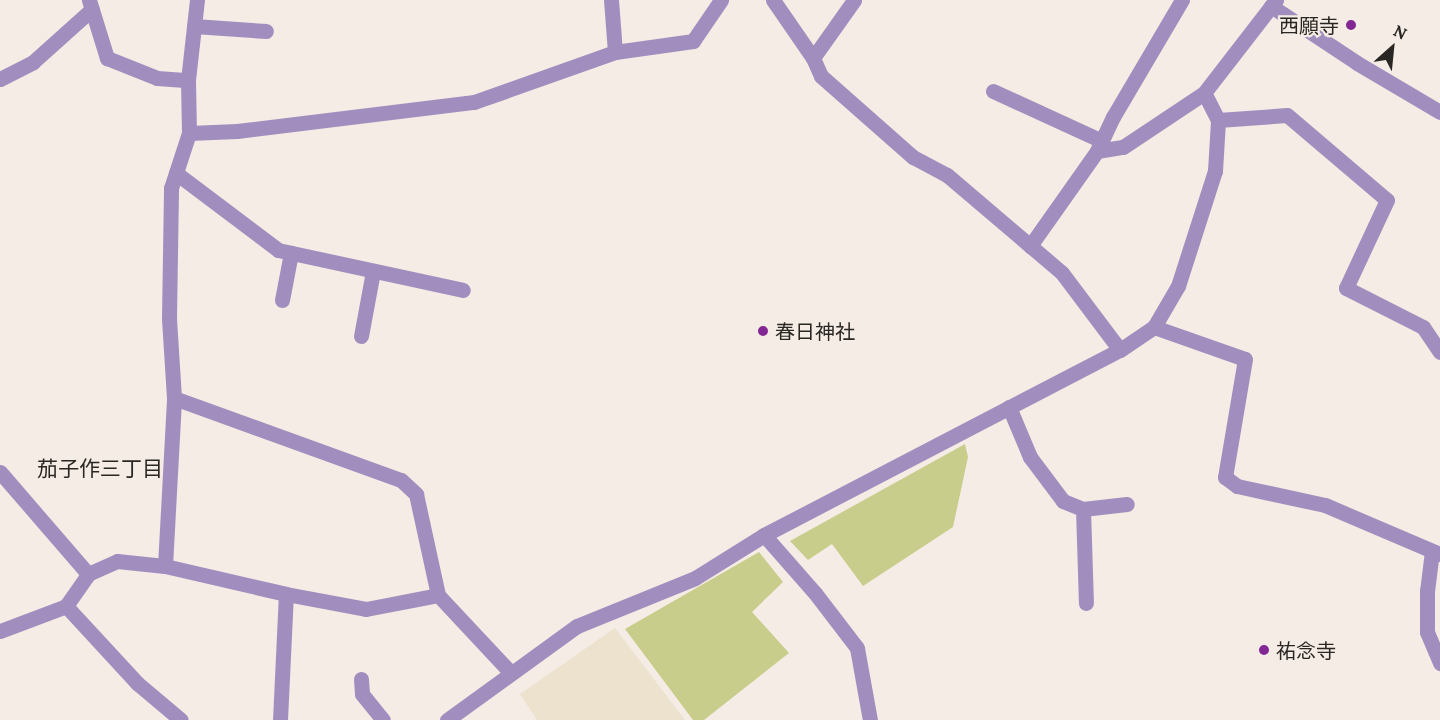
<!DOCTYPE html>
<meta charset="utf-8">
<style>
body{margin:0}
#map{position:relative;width:1440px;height:720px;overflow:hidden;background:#f4ece5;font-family:Lora,"Noto Sans JP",serif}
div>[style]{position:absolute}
.education>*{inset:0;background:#ede2ce}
.green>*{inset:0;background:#c9cd8b}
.minor>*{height:15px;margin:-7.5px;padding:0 7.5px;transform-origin:7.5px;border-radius:7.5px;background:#a28ebe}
.dots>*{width:16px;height:16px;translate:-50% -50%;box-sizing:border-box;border:3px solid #f4ece5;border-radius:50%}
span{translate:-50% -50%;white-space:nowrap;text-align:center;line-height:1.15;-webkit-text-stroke:4.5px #f4ece5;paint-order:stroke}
.poi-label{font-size:20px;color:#292623}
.right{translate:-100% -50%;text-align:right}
.left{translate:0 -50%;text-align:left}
.neighbourhood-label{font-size:21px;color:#292623}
.north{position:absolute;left:1362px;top:18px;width:60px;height:60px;-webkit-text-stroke:4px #f4ece5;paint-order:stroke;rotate:27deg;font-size:16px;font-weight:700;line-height:24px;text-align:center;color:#292623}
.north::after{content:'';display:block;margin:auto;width:21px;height:27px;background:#292623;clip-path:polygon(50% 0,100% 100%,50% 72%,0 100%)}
</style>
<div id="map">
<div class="education">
<i style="clip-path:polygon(615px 628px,685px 720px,537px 720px,520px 694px)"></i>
</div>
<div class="green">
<i style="clip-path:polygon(965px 444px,968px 457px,953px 527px,863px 586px,832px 544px,808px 560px,790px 541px)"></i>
<i style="clip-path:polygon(759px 552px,783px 582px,752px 612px,789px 653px,704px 720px,693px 720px,625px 629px)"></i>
</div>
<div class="minor">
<i style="left:89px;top:0;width:61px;rotate:72.8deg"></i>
<i style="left:107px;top:58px;width:54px;rotate:21.8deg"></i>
<i style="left:157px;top:78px;width:31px;rotate:4deg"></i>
<i style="left:611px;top:0;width:52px;rotate:85.6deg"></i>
<i style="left:773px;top:0;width:70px;rotate:55.4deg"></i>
<i style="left:813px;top:58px;width:20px;rotate:66deg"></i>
<i style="left:821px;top:76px;width:123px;rotate:41.4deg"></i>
<i style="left:913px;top:157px;width:38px;rotate:28deg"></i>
<i style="left:947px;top:175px;width:151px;rotate:40.4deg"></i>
<i style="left:1062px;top:273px;width:96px;rotate:53deg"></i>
<i style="left:1271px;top:6px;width:103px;rotate:33.5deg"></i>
<i style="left:1357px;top:63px;width:96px;rotate:30.6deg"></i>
<i style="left:194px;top:26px;width:72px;rotate:4deg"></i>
<i style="left:813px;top:58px;width:71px;rotate:-54.7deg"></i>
<i style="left:0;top:79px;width:37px;rotate:-27deg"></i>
<i style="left:33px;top:62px;width:79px;rotate:-41.9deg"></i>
<i style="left:993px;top:91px;width:120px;rotate:24.6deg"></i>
<i style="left:1218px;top:120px;width:69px;rotate:-4.1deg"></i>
<i style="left:1287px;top:115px;width:131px;rotate:40.4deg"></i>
<i style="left:1387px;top:200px;width:97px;rotate:115deg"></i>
<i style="left:1346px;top:288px;width:86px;rotate:26.9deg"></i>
<i style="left:1423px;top:327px;width:30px;rotate:56deg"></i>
<i style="left:189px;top:133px;width:48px;rotate:-2.4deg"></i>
<i style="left:237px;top:131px;width:239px;rotate:-7deg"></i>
<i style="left:474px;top:102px;width:150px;rotate:-19.5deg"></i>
<i style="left:615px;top:52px;width:79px;rotate:-8deg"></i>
<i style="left:693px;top:41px;width:50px;rotate:-55.7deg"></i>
<i style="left:1097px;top:151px;width:38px;rotate:-65deg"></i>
<i style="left:1113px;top:117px;width:136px;rotate:-59.5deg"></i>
<i style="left:176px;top:173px;width:128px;rotate:37deg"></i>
<i style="left:278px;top:250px;width:189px;rotate:12.2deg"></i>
<i style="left:1030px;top:246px;width:116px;rotate:-54.8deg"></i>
<i style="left:1097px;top:151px;width:26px;rotate:-9deg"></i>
<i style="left:1123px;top:147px;width:97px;rotate:-33.7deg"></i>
<i style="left:282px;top:300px;width:48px;rotate:-79.2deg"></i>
<i style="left:1154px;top:327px;width:96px;rotate:19.4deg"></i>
<i style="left:1245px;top:359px;width:120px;rotate:99.6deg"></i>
<i style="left:1225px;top:477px;width:15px;rotate:37deg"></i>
<i style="left:1237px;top:486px;width:90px;rotate:12.2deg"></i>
<i style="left:1325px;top:505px;width:125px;rotate:23.1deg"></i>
<i style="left:361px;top:336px;width:66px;rotate:-79.5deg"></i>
<i style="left:174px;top:398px;width:241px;rotate:19.9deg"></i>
<i style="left:401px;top:480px;width:21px;rotate:43deg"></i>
<i style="left:416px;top:494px;width:103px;rotate:77.7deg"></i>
<i style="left:438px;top:595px;width:107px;rotate:46.9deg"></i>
<i style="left:1009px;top:407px;width:54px;rotate:67.2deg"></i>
<i style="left:1030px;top:457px;width:55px;rotate:53.1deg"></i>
<i style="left:1063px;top:501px;width:22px;rotate:22deg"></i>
<i style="left:1083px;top:509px;width:44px;rotate:-6.5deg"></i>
<i style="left:0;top:472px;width:135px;rotate:49.2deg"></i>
<i style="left:1083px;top:509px;width:94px;rotate:88.2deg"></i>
<i style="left:764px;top:535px;width:77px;rotate:48.7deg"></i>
<i style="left:815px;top:593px;width:69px;rotate:52.6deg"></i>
<i style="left:857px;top:648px;width:73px;rotate:79.8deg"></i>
<i style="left:1432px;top:551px;width:39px;rotate:97deg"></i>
<i style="left:1427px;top:590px;width:42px;rotate:90deg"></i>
<i style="left:1427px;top:632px;width:34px;rotate:67deg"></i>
<i style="left:165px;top:566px;width:168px;rotate:-86.9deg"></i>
<i style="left:174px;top:398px;width:80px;rotate:-93.6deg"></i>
<i style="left:169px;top:318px;width:130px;rotate:-89.1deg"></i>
<i style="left:171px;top:188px;width:58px;rotate:-71.9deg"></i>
<i style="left:189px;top:133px;width:53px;rotate:-91.1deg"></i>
<i style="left:188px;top:80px;width:81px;rotate:-83.6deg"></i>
<i style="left:66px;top:606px;width:105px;rotate:47.3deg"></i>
<i style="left:137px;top:683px;width:57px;rotate:40.1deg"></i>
<i style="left:0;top:631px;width:71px;rotate:-20.7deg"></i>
<i style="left:66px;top:606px;width:39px;rotate:-55deg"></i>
<i style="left:88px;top:574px;width:32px;rotate:-24deg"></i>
<i style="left:117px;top:561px;width:48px;rotate:5.9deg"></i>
<i style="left:165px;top:566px;width:124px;rotate:13deg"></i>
<i style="left:286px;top:594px;width:81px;rotate:10.6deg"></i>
<i style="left:366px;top:609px;width:73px;rotate:-11deg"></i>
<i style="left:361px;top:679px;width:15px;rotate:86deg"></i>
<i style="left:362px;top:694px;width:33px;rotate:51deg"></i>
<i style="left:280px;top:720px;width:126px;rotate:-87.3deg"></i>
<i style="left:447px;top:720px;width:160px;rotate:-35.9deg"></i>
<i style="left:577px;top:626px;width:127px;rotate:-22.1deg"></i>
<i style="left:695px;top:578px;width:81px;rotate:-31.9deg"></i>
<i style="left:764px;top:535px;width:401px;rotate:-27.5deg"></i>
<i style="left:1120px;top:350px;width:41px;rotate:-34.1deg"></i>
<i style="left:1154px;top:327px;width:48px;rotate:-59.7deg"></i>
<i style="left:1178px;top:286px;width:121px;rotate:-72.2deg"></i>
<i style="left:1215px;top:171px;width:51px;rotate:-86.6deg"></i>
<i style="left:1218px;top:120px;width:30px;rotate:-117deg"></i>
<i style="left:1204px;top:93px;width:118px;rotate:-52.3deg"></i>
</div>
<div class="dots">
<i style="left:1351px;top:25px;background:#822793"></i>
<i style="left:763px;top:331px;background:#822793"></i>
<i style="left:1264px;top:650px;background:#822793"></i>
</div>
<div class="poi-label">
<span class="right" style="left:1339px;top:25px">西願寺</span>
<span class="left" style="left:775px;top:331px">春日神社</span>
<span class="left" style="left:1276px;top:650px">祐念寺</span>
</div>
<div class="neighbourhood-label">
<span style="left:100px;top:469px">茄子作三丁目</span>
</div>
<div class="north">N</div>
</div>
